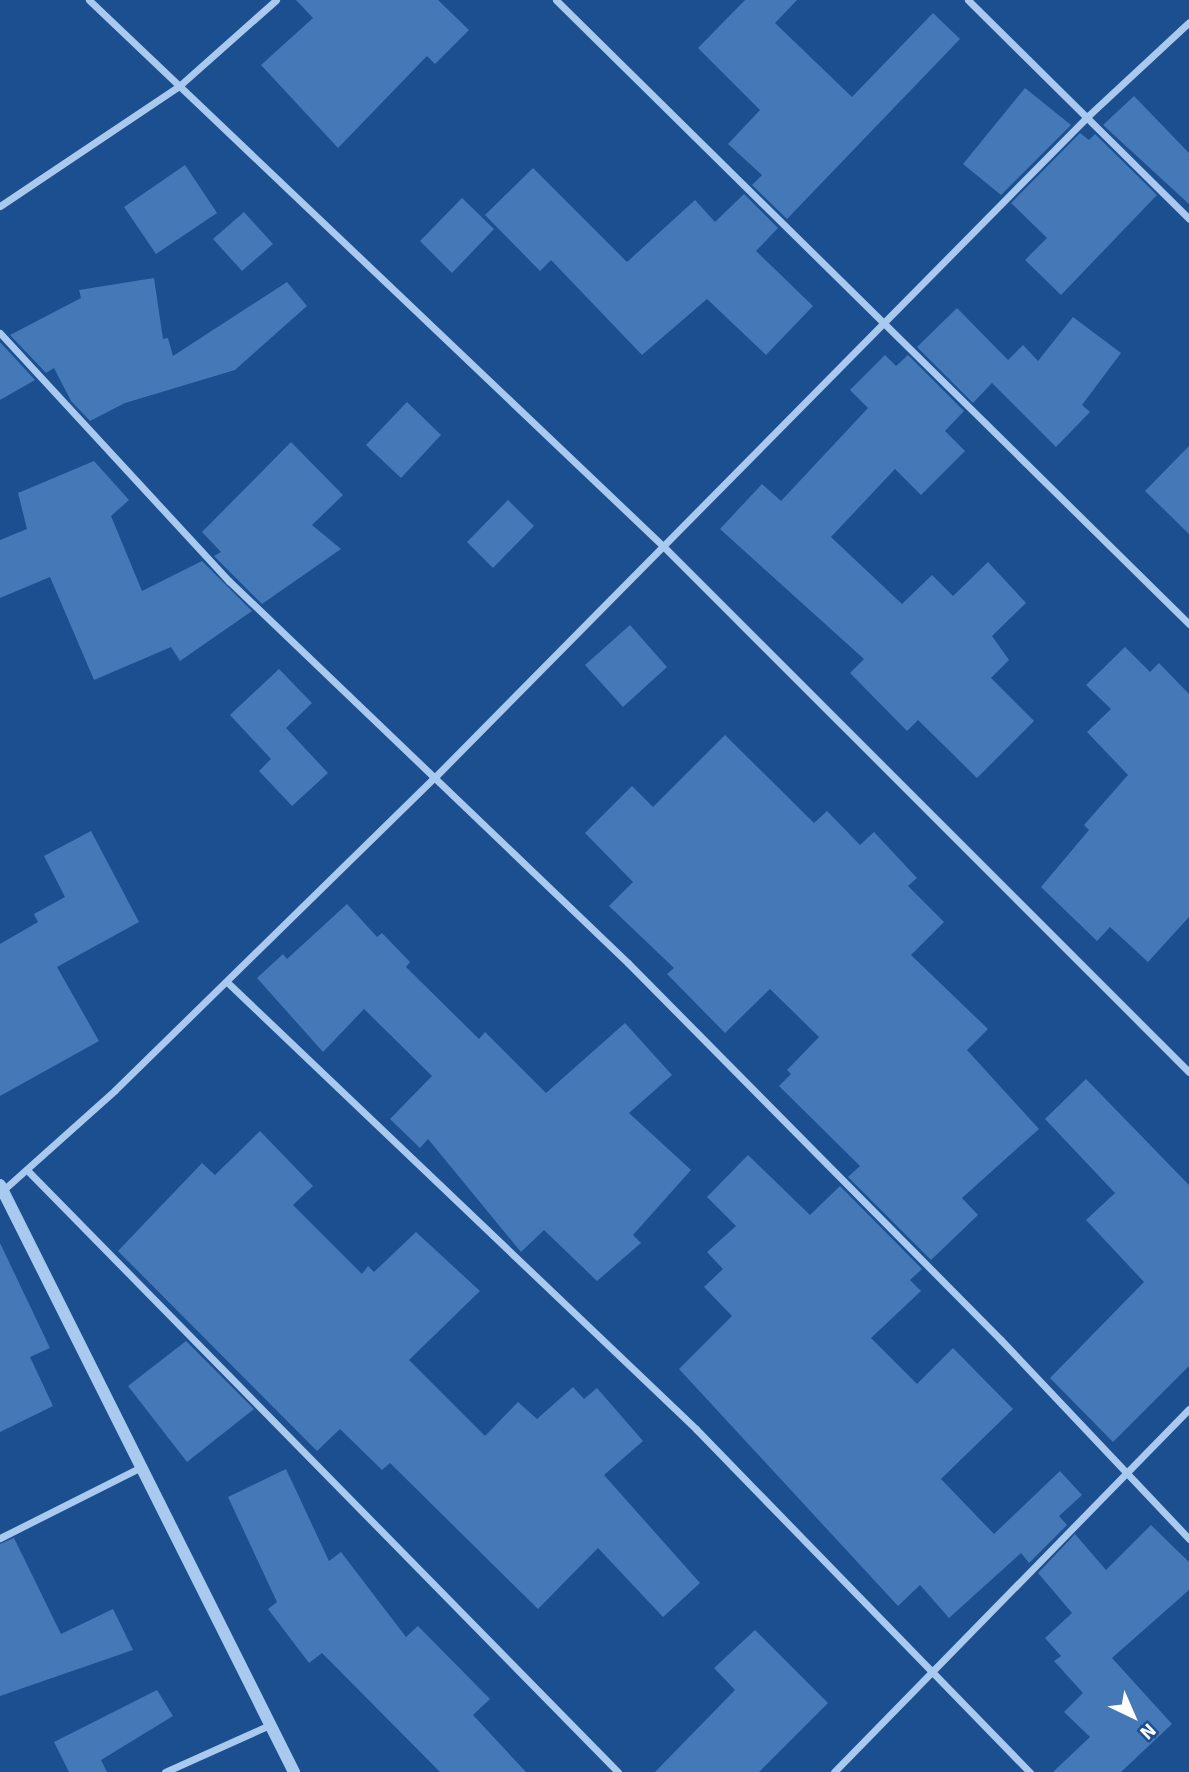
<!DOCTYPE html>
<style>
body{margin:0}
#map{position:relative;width:1189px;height:1772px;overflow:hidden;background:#1b4f8f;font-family:Signika,sans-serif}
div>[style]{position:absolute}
.building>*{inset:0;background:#4478b7}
.minor>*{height:7px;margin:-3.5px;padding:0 3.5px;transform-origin:3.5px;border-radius:3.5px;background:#a9c9ee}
.tertiary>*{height:12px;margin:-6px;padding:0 6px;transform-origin:6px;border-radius:6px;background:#a9c9ee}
span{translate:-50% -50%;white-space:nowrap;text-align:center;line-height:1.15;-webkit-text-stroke:7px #1b4f8f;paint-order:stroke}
.north{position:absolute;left:1098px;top:1681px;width:70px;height:70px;-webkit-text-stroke:5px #1b4f8f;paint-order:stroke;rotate:136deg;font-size:19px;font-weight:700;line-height:28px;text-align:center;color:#fff}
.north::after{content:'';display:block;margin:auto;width:24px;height:32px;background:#fff;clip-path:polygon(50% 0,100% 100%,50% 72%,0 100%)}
</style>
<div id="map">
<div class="building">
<i style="clip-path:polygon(296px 0,438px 0,469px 30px,435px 64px,427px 56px,338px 148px,261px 65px,313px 18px)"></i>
<i style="clip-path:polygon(745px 0,797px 0,775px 23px,852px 97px,933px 13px,960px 39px,787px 219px,752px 185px,762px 175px,728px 144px,760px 110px,698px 48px)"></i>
<i style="clip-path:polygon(1025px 88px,1071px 125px,1001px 195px,963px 164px)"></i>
<i style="clip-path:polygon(1134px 96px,1189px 153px,1189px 204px,1103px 125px)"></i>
<i style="clip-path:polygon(1080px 133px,1089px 140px,1095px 134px,1157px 195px,1061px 295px,1025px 260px,1047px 238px,1011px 203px)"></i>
<i style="clip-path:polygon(185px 165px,217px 213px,156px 254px,124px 207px)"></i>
<i style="clip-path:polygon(533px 168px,627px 262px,695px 200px,715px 222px,744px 194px,778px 228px,756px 251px,813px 306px,766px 355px,707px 299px,642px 355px,551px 260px,540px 271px,485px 215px)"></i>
<i style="clip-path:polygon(462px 198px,494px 229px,452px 273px,420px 241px)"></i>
<i style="clip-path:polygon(244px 212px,273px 244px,242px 271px,213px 239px)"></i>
<i style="clip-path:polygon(154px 278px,163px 339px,168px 338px,173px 356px,287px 282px,307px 306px,235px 370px,125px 403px,90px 421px,71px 401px,54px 368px,46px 373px,10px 335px,81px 298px,79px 290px)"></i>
<i style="clip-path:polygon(957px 308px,1008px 360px,1023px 345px,1038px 361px,1073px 317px,1121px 353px,1082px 405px,1090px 412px,1056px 447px,992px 383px,973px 403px,917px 347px)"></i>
<i style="clip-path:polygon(0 342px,35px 380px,0 400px)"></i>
<i style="clip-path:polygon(885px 355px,896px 366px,908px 355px,964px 411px,945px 431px,965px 451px,921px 495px,895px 469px,831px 537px,902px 604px,932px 575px,953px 596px,988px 562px,1026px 603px,992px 636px,1009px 660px,991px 678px,1034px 721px,977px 778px,918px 720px,907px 731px,850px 673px,864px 659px,720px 529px,762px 484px,781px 501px,868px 408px,850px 390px)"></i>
<i style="clip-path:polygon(407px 402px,441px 435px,401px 478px,366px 445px)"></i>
<i style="clip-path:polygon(291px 442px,343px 495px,312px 525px,341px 549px,262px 604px,214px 556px,221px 552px,202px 532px)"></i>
<i style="clip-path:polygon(1189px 446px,1189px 534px,1145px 491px)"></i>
<i style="clip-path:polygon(94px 461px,129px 500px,111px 516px,142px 591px,202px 561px,252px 611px,180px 661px,171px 647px,94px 680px,50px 577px,0 598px,0 540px,27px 529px,18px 493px)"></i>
<i style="clip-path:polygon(508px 500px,534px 526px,493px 568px,467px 542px)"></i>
<i style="clip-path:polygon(630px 625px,667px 667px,623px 707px,585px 665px)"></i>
<i style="clip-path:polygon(1125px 647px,1150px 672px,1159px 663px,1189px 694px,1189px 917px,1148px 962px,1110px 927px,1097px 941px,1041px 887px,1089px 830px,1084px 825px,1128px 775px,1087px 732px,1111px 709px,1086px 685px)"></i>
<i style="clip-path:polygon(279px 669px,312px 703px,286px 728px,328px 773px,292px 806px,259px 771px,271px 759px,230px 715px)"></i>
<i style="clip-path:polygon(725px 735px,814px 823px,827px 811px,860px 845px,874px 832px,917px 878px,908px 886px,944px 922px,911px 955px,988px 1029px,967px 1050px,1039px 1129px,962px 1198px,978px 1215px,931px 1260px,848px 1177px,860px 1166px,779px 1086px,791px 1074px,787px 1070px,819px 1037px,770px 989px,725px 1033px,667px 974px,674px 968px,609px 906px,633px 882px,585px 833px,632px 786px,653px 807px)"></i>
<i style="clip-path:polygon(91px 831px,139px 922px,57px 967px,99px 1041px,0 1096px,0 944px,38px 922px,34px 914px,65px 897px,44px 856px)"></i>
<i style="clip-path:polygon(347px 904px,377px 937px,382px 933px,410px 962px,406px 967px,479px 1039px,485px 1032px,546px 1093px,625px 1023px,672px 1075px,629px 1113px,691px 1170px,633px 1235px,641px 1243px,597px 1281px,544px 1230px,521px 1252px,428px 1139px,420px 1148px,390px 1119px,432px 1076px,364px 1009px,323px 1052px,257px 978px,283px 954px,287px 959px)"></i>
<i style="clip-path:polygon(1086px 1079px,1189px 1185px,1189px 1366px,1113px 1442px,1050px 1378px,1144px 1282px,1086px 1220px,1115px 1193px,1045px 1119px)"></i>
<i style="clip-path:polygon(260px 1131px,313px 1186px,293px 1205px,362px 1274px,368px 1266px,374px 1272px,416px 1232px,480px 1291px,409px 1360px,485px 1436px,518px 1402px,537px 1419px,573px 1387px,584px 1399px,597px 1388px,643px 1441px,604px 1475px,700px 1583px,663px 1617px,598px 1548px,538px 1609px,390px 1463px,382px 1470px,340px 1429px,317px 1451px,118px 1251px,202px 1163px,215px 1175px)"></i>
<i style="clip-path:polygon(748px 1155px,810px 1215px,840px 1186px,922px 1269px,910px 1280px,921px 1291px,871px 1338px,917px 1384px,953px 1348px,1013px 1409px,941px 1479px,994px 1534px,1060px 1471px,1082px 1495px,1059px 1516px,1067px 1525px,1029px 1563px,1021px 1553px,949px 1618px,920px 1585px,898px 1606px,679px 1369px,732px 1316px,704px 1287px,723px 1269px,707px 1252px,736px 1226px,707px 1197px)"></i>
<i style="clip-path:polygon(0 1243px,50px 1348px,30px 1357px,53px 1406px,0 1432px)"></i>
<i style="clip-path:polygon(186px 1341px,254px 1409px,187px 1462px,128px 1386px)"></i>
<i style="clip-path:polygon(286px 1469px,329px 1561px,341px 1552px,406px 1637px,418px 1626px,490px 1699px,473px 1715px,526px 1772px,440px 1772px,322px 1653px,309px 1663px,268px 1609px,277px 1602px,228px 1497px)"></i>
<i style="clip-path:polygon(1151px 1525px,1189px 1562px,1189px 1590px,1112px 1658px,1172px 1724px,1121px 1772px,1053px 1772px,1090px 1737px,1064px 1712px,1083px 1693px,1054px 1661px,1061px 1656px,1045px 1638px,1072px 1613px,1038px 1573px,1075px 1534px,1106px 1570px)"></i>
<i style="clip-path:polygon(14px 1538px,61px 1634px,113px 1609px,133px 1650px,0 1696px,0 1544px)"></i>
<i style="clip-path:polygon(755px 1630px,828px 1703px,759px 1772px,655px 1772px,735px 1690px,714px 1668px)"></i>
<i style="clip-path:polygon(157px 1690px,173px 1716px,101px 1760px,107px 1772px,69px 1772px,54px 1742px)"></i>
</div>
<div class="minor">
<i style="left:89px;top:0;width:794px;rotate:43.57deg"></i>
<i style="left:664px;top:547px;width:742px;rotate:45deg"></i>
<i style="left:556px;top:0;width:889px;rotate:44.59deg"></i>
<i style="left:968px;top:0;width:311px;rotate:44.7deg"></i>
<i style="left:0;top:206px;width:214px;rotate:-33.8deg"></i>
<i style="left:178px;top:87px;width:131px;rotate:-41.6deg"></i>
<i style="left:0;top:333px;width:338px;rotate:47.3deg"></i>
<i style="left:229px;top:581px;width:552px;rotate:43.75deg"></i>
<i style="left:628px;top:963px;width:530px;rotate:45.31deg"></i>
<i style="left:1001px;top:1340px;width:274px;rotate:46.6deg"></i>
<i style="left:227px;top:982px;width:648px;rotate:43.62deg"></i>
<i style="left:696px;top:1429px;width:479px;rotate:45.8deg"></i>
<i style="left:28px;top:1171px;width:842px;rotate:45.53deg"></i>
<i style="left:0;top:1193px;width:154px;rotate:-41.8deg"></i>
<i style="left:115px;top:1090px;width:446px;rotate:-44.4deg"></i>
<i style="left:434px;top:778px;width:931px;rotate:-45.35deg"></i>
<i style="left:1088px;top:116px;width:138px;rotate:-42.9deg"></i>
<i style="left:0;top:1538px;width:160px;rotate:-26.7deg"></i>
<i style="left:165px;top:1772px;width:117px;rotate:-24.2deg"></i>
<i style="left:834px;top:1772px;width:508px;rotate:-45.64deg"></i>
</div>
<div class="tertiary">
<i style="left:0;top:1185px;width:657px;rotate:63.4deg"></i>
</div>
<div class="north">N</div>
</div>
